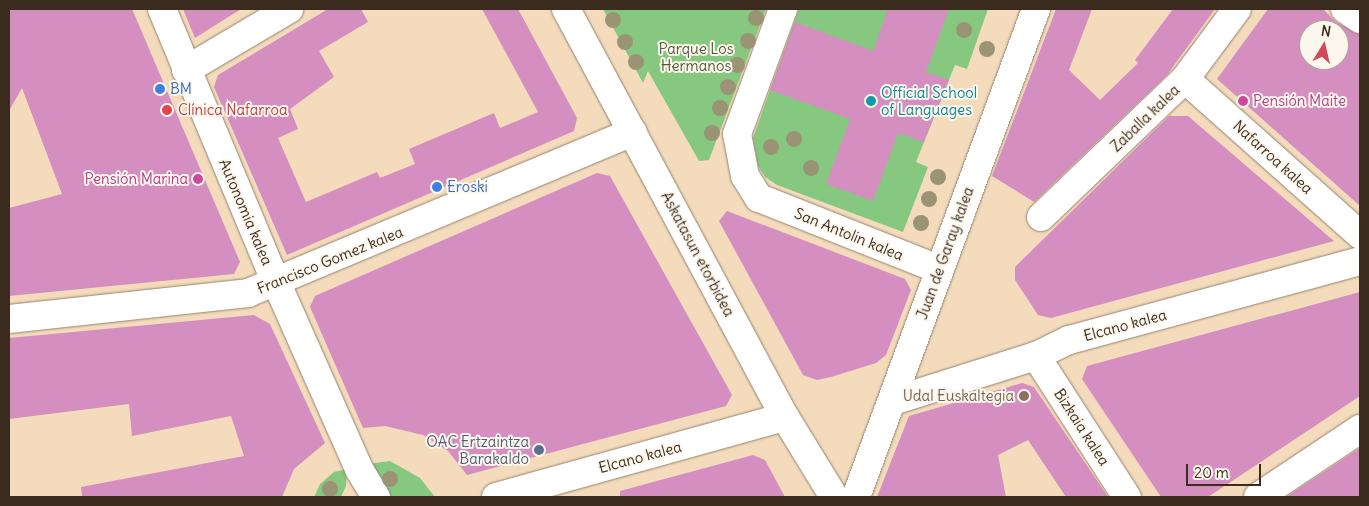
<!DOCTYPE html>
<meta charset="utf-8">
<style>
body{margin:0}
#map{position:relative;width:1369px;height:506px;overflow:hidden;background:#f3dbbc;font-family:Delius,sans-serif}
div>[style]{position:absolute}
.green>*{inset:0;background:#87c880}
.building>*{inset:0;background:#d58ec0}
.roads{filter:drop-shadow(0 0 1px #97826d) drop-shadow(0 0 1px #97826d)}
.minor>*{height:28px;margin:-14px;padding:0 14px;transform-origin:14px;border-radius:14px;background:#fff}
.trees>*{width:16px;height:16px;margin:-8px;border-radius:50%;background:#9a9475}
.dots>*{width:14px;height:14px;translate:-50% -50%;box-sizing:border-box;border:2px solid #fbf7ec;border-radius:50%}
span{translate:-50% -50%;white-space:nowrap;text-align:center;line-height:1.15;-webkit-text-stroke:4px #fbf7ec;paint-order:stroke}
.park-label{font-size:15px;color:#52593b}
.shop-label{font-size:15px;color:#366cbe}
.left{translate:0 -50%;text-align:left}
.culture-label{font-size:15px;color:#0d838f}
.hotel-label{font-size:15px;color:#b23c85}
.right{translate:-100% -50%;text-align:right}
.health-label{font-size:15px;color:#be3a42}
.street-label{font-size:15px;color:#3b2a1e}
.education-label{font-size:15px;color:#785e54}
.service-label{font-size:15px;color:#4e5e75}
.frame{position:absolute;inset:0;border:10px solid #3b2a1e;pointer-events:none}
.north{position:absolute;left:1299px;top:20px;width:50px;height:50px;box-sizing:border-box;background:#fbf7ec;border:1px solid #aea59a;border-radius:50%;rotate:9deg;font-size:14px;font-weight:700;line-height:20px;text-align:center;color:#3b2a1e}
.north::after{content:'';display:block;margin:auto;width:18px;height:22px;background:#d1495b;clip-path:polygon(50% 0,100% 100%,50% 72%,0 100%)}
.scale{position:absolute;left:1186px;top:464px;width:75px;height:22px;box-sizing:border-box;border:2px solid #3b2a1e;border-top:0;padding-left:6px;font-size:15px;line-height:18px;white-space:nowrap;color:#3b2a1e;-webkit-text-stroke:4px #fbf7ec;paint-order:stroke}
</style>
<div id="map">
<div class="green">
<i style="clip-path:polygon(603px 9px,766px 9px,709px 160px,699px 161px,648px 71px,643px 83px)"></i>
<i style="clip-path:polygon(799px 9px,988px 9px,967px 69px,955px 65px,924px 142px,916px 162px,928px 167px,903px 232px,777px 185px,765px 177px,758px 166px,753px 138px)"></i>
<i style="clip-path:polygon(390px 461px,420px 478px,435px 497px,389px 497px,368px 464px)"></i>
<i style="clip-path:polygon(347px 469px,346px 486px,341px 497px,314px 497px,320px 484px,334px 472px)"></i>
</div>
<div class="building">
<i style="clip-path:polygon(9px 9px,132px 9px,240px 262px,234px 274px,9px 296px,9px 208px,62px 194px,22px 88px,9px 111px)"></i>
<i style="clip-path:polygon(183px 9px,241px 9px,195px 38px)"></i>
<i style="clip-path:polygon(328px 9px,361px 9px,368px 22px,319px 51px,334px 77px,290px 109px,298px 129px,278px 138px,306px 202px,377px 172px,380px 178px,415px 164px,409px 149px,494px 113px,500px 128px,538px 112px,482px 9px,518px 9px,577px 118px,574px 131px,287px 255px,214px 87px,218px 75px)"></i>
<i style="clip-path:polygon(888px 9px,949px 9px,926px 72px,949px 80px,924px 142px,898px 133px,873px 201px,826px 184px,850px 119px,770px 90px,795px 22px,873px 51px)"></i>
<i style="clip-path:polygon(1056px 9px,1092px 9px,1069px 70px,1100px 100px,1138px 63px,1135px 60px,1173px 9px,1215px 9px,1167px 75px,1034px 202px,992px 176px)"></i>
<i style="clip-path:polygon(evenodd,1268px 9px,1323px 9px,1336px 22px,1360px 34px,1360px 206px,1217px 79px,1268px 9px,1309px 30px,1339px 30px,1339px 60px,1309px 60px,1309px 30px)"></i>
<i style="clip-path:polygon(1169px 116px,1188px 116px,1334px 241px,1051px 318px,1038px 315px,1015px 280px,1015px 267px)"></i>
<i style="clip-path:polygon(597px 173px,610px 176px,732px 395px,726px 406px,467px 475px,448px 451px,423px 435px,385px 426px,363px 428px,310px 307px,315px 296px)"></i>
<i style="clip-path:polygon(727px 211px,905px 279px,911px 290px,886px 355px,876px 363px,831px 377px,817px 380px,803px 375px,719px 221px)"></i>
<i style="clip-path:polygon(1360px 292px,1360px 396px,1208px 497px,1161px 497px,1082px 379px,1087px 366px)"></i>
<i style="clip-path:polygon(254px 315px,270px 324px,325px 443px,294px 469px,282px 497px,82px 497px,81px 487px,244px 456px,231px 416px,132px 436px,129px 404px,9px 419px,9px 338px)"></i>
<i style="clip-path:polygon(1022px 383px,1034px 387px,1108px 497px,1066px 497px,1028px 440px,998px 455px,1006px 497px,877px 497px,909px 416px)"></i>
<i style="clip-path:polygon(1360px 448px,1360px 497px,1286px 497px)"></i>
<i style="clip-path:polygon(753px 455px,765px 460px,785px 497px,620px 497px,620px 491px)"></i>
</div>
<div class="roads">
<div class="minor">
<i style="left:162px;top:9px;width:281px;rotate:67.4deg"></i>
<i style="left:270px;top:268px;width:220px;rotate:66.1deg"></i>
<i style="left:359px;top:469px;width:33px;rotate:59deg"></i>
<i style="left:566px;top:9px;width:463px;rotate:61.8deg"></i>
<i style="left:785px;top:417px;width:94px;rotate:58.5deg"></i>
<i style="left:783px;top:9px;width:133px;rotate:110.2deg"></i>
<i style="left:737px;top:134px;width:43px;rotate:79.2deg"></i>
<i style="left:745px;top:176px;width:26px;rotate:58deg"></i>
<i style="left:759px;top:198px;width:193px;rotate:21.6deg"></i>
<i style="left:1345px;top:9px;width:18px;rotate:34deg"></i>
<i style="left:186px;top:70px;width:120px;rotate:-30.6deg"></i>
<i style="left:1185px;top:79px;width:234px;rotate:41.7deg"></i>
<i style="left:1041px;top:217px;width:199px;rotate:-43.8deg"></i>
<i style="left:1185px;top:79px;width:87px;rotate:-53.4deg"></i>
<i style="left:9px;top:319px;width:240px;rotate:-6.2deg"></i>
<i style="left:248px;top:293px;width:417px;rotate:-22.7deg"></i>
<i style="left:1036px;top:356px;width:168px;rotate:57.2deg"></i>
<i style="left:893px;top:401px;width:150px;rotate:-17.5deg"></i>
<i style="left:1036px;top:356px;width:37px;rotate:-26deg"></i>
<i style="left:1069px;top:340px;width:302px;rotate:-15.2deg"></i>
<i style="left:496px;top:497px;width:300px;rotate:-15.5deg"></i>
<i style="left:856px;top:497px;width:520px;rotate:-69.75deg"></i>
<i style="left:1258px;top:497px;width:123px;rotate:-33.7deg"></i>
</div>
</div>
<div class="trees">
<i style="left:756px;top:18px"></i>
<i style="left:613px;top:20px"></i>
<i style="left:964px;top:30px"></i>
<i style="left:748px;top:41px"></i>
<i style="left:625px;top:42px"></i>
<i style="left:987px;top:49px"></i>
<i style="left:636px;top:62px"></i>
<i style="left:737px;top:65px"></i>
<i style="left:728px;top:87px"></i>
<i style="left:720px;top:108px"></i>
<i style="left:712px;top:133px"></i>
<i style="left:794px;top:139px"></i>
<i style="left:771px;top:147px"></i>
<i style="left:811px;top:168px"></i>
<i style="left:938px;top:177px"></i>
<i style="left:929px;top:199px"></i>
<i style="left:921px;top:223px"></i>
<i style="left:390px;top:479px"></i>
<i style="left:330px;top:489px"></i>
</div>
<div class="dots">
<i style="left:160px;top:89px;background:#3f7fe0"></i>
<i style="left:871px;top:101px;background:#0f9aa8"></i>
<i style="left:1243px;top:101px;background:#d1479c"></i>
<i style="left:167px;top:110px;background:#e0444e"></i>
<i style="left:198px;top:179px;background:#d1479c"></i>
<i style="left:437px;top:187px;background:#3f7fe0"></i>
<i style="left:1024px;top:396px;background:#8d6e63"></i>
<i style="left:539px;top:450px;background:#5c6f8a"></i>
</div>
<div class="park-label">
<span style="left:696px;top:57px">Parque Los<br>Hermanos</span>
</div>
<div class="shop-label">
<span class="left" style="left:170px;top:89px">BM</span>
<span class="left" style="left:447px;top:187px">Eroski</span>
</div>
<div class="culture-label">
<span class="left" style="left:881px;top:101px">Official School<br>of Languages</span>
</div>
<div class="hotel-label">
<span class="left" style="left:1253px;top:101px">Pensión Maite</span>
<span class="right" style="left:188px;top:179px">Pensión Marina</span>
</div>
<div class="health-label">
<span class="left" style="left:178px;top:110px">Clínica Nafarroa</span>
</div>
<div class="street-label">
<span style="left:1145px;top:118px;rotate:-44deg">Zaballa kalea</span>
<span style="left:1273px;top:157px;rotate:42deg">Nafarroa kalea</span>
<span style="left:246px;top:212px;rotate:67deg">Autonomia kalea</span>
<span style="left:849px;top:234px;rotate:22deg">San Antolin kalea</span>
<span style="left:945px;top:253px;rotate:-70deg">Juan de Garay kalea</span>
<span style="left:698px;top:254px;rotate:62deg">Askatasun etorbidea</span>
<span style="left:330px;top:260px;rotate:-22deg">Francisco Gomez kalea</span>
<span style="left:1125px;top:325px;rotate:-15deg">Elcano kalea</span>
<span style="left:1082px;top:427px;rotate:57deg">Bizkaia kalea</span>
<span style="left:640px;top:457px;rotate:-15deg">Elcano kalea</span>
</div>
<div class="education-label">
<span class="right" style="left:1014px;top:396px">Udal Euskaltegia</span>
</div>
<div class="service-label">
<span class="right" style="left:529px;top:450px">OAC Ertzaintza<br>Barakaldo</span>
</div>
<div class="frame"></div>
<div class="north">N</div>
<div class="scale">20 m</div>
</div>
